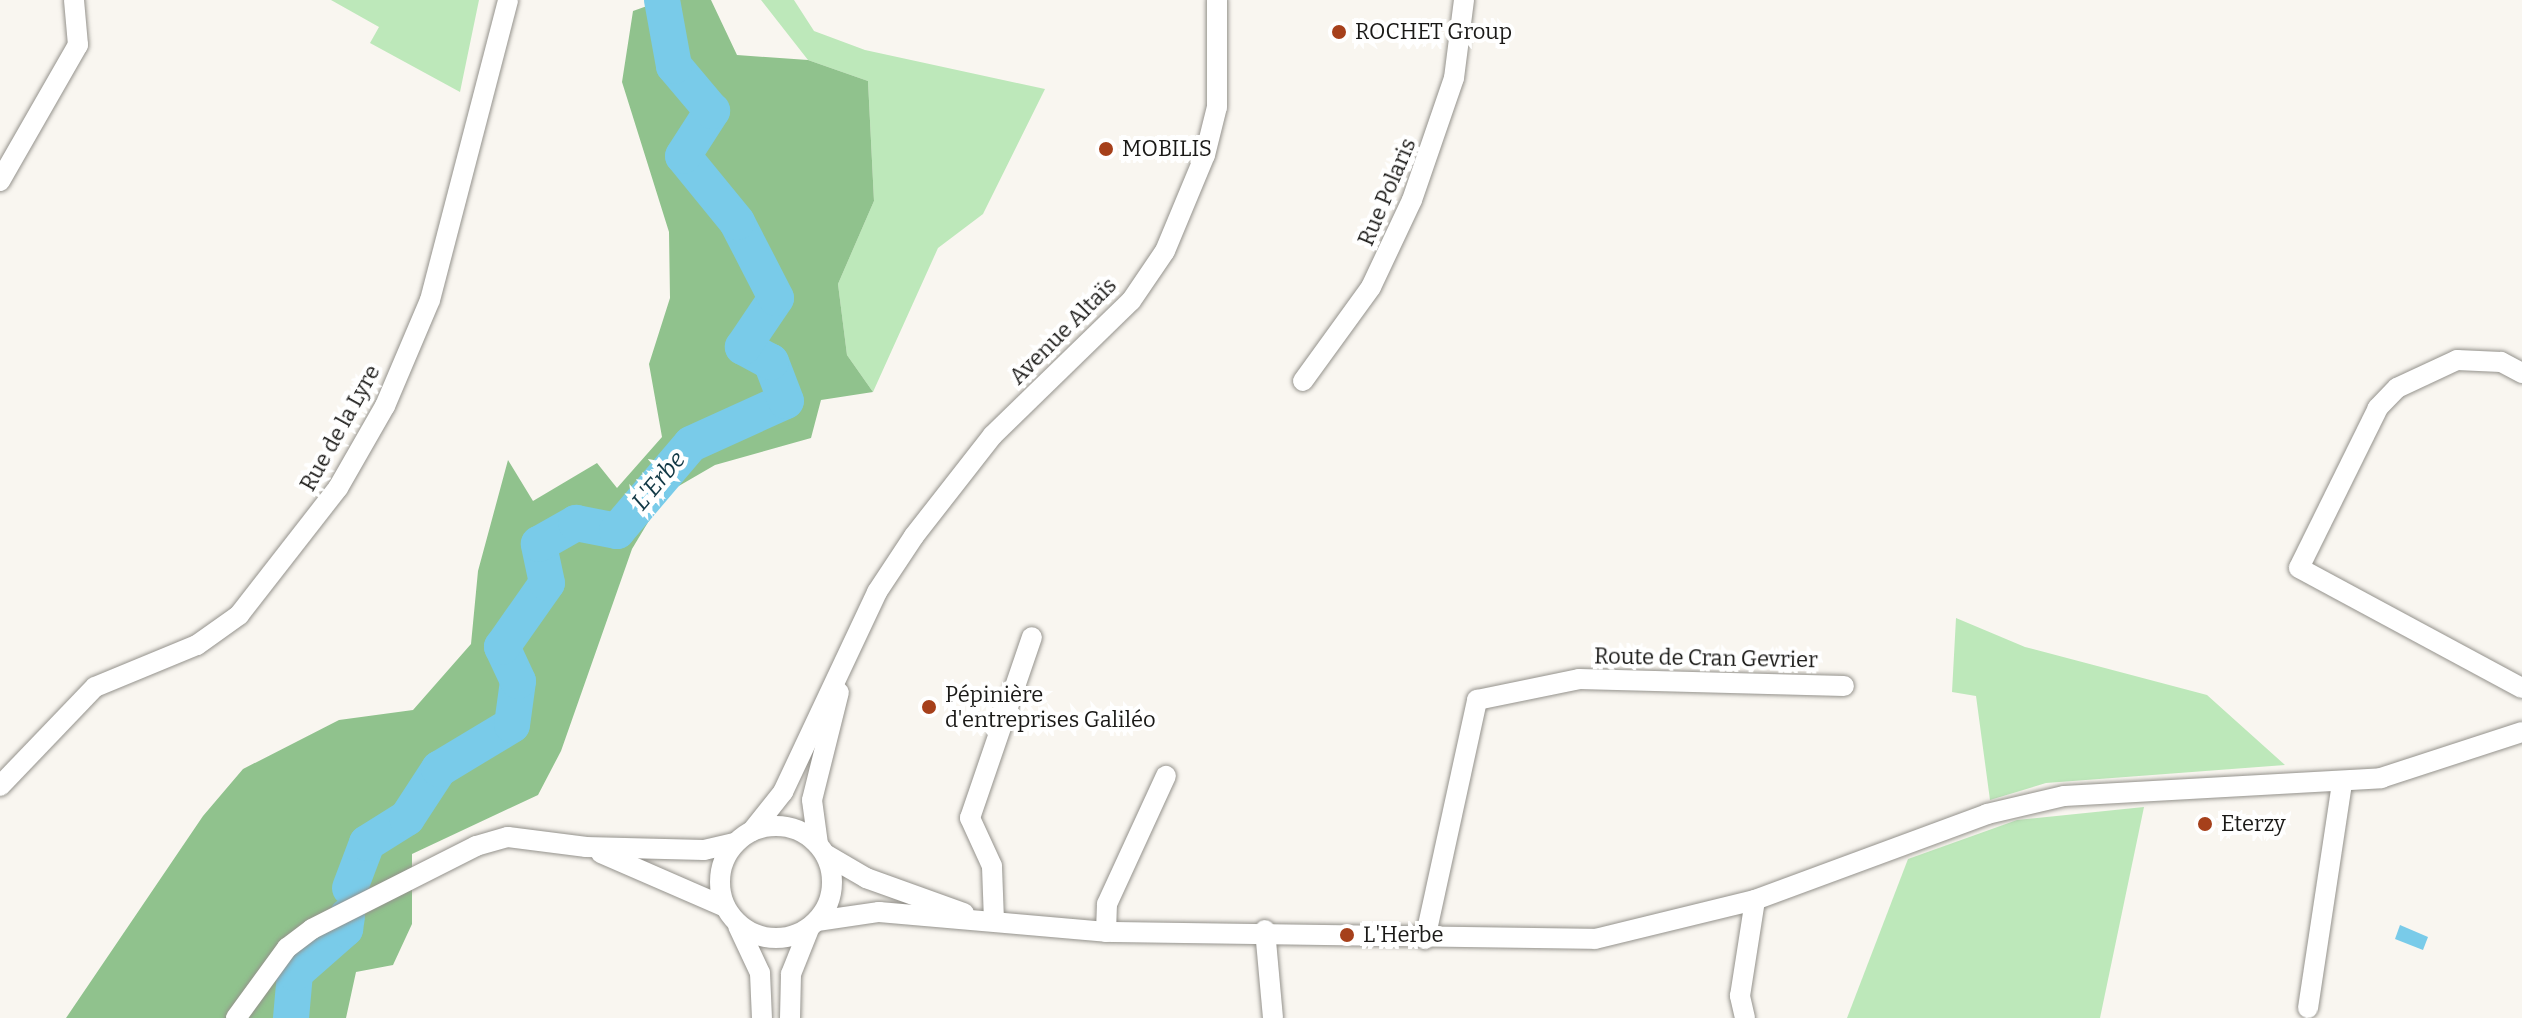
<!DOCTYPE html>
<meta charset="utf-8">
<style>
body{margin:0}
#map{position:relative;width:2522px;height:1018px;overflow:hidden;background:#f9f6f0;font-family:Bitter,serif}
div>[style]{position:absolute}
.green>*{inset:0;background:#bde8ba}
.forest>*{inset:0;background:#90c28d}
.water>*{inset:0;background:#79cbe9}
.river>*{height:36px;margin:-18px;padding:0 18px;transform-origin:18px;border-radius:18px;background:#79cbe9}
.roads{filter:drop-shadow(0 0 2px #94928c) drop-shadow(0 0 2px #94928c)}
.minor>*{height:20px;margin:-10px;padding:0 10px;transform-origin:10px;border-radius:10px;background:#fff}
.minor>.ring{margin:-10px;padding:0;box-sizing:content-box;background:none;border:20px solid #fff;border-radius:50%}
.dots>*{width:22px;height:22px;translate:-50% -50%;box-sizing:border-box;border:4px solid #fff;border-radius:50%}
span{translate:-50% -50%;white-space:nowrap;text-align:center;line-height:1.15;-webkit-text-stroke:8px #fff;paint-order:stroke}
.poi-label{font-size:22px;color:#1a1917}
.left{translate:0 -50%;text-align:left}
.street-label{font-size:22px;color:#1a1917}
.water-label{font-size:24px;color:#113845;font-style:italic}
</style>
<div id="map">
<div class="green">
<i style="clip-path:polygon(331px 0,479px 0,460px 92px,370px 43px,379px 27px)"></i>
<i style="clip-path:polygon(761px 0,794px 0,814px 31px,865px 50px,1045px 89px,983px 214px,938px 248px,873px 392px,847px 355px,838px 284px,874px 201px,868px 81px,808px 60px)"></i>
<i style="clip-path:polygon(1956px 618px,2025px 647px,2207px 695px,2285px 765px,2046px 783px,1990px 800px,1976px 696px,1952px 692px)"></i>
<i style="clip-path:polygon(2144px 807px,2100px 1018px,1847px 1018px,1908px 859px,2017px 820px)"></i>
</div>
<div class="forest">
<i style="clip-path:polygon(664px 0,711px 0,737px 55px,808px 60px,868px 81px,874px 201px,838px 284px,847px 355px,873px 392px,821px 400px,811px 438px,715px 465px,665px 494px,632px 549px,561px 751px,538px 795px,412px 854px,412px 924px,393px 965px,356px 972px,346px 1018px,66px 1018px,203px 816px,243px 769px,339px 720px,413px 710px,471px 644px,478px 571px,508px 460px,533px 501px,597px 463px,617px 488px,662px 437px,649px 364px,670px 298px,669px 232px,622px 82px,633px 11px)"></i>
</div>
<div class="water">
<i style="clip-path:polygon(2400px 925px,2428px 937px,2423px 950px,2395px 939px)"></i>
</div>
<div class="river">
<i style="left:350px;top:888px;width:48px;rotate:-69.3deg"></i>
<i style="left:367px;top:843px;width:47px;rotate:-32deg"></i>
<i style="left:407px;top:818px;width:59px;rotate:-56.9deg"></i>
<i style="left:439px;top:769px;width:85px;rotate:-31.1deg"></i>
<i style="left:512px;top:725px;width:44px;rotate:-82.2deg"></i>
<i style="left:518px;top:681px;width:38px;rotate:-115deg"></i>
<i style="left:502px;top:647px;width:78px;rotate:-54.9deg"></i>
<i style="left:547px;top:583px;width:40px;rotate:-102deg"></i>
<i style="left:539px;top:544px;width:43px;rotate:-29.6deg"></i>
<i style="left:576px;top:523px;width:42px;rotate:11deg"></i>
<i style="left:617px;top:531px;width:114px;rotate:-49.6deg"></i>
<i style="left:691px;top:444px;width:104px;rotate:-24.4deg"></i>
<i style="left:786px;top:401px;width:42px;rotate:-111deg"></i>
<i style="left:771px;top:362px;width:32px;rotate:-152deg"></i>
<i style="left:743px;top:347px;width:59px;rotate:-56deg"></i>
<i style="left:776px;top:298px;width:85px;rotate:-117.2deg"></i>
<i style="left:737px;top:222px;width:85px;rotate:-129.3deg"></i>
<i style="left:683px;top:156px;width:54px;rotate:-57.2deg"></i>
<i style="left:712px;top:111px;width:59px;rotate:-130.2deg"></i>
<i style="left:674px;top:66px;width:67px;rotate:-100.3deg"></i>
<i style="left:291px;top:1018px;width:45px;rotate:-84.9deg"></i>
<i style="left:295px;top:973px;width:67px;rotate:-41.3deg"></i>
<i style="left:345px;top:929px;width:13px;rotate:-81deg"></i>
</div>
<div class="roads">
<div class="minor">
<i style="left:0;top:181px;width:157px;rotate:-60.2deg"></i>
<i style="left:78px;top:45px;width:45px;rotate:-95.1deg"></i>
<i style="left:2522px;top:373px;width:24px;rotate:-152deg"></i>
<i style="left:2501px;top:362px;width:44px;rotate:-177.4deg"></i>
<i style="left:2457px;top:360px;width:66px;rotate:155deg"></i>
<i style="left:2397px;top:388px;width:28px;rotate:134deg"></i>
<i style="left:2378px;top:408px;width:178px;rotate:116.3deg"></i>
<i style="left:2299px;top:568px;width:253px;rotate:28.3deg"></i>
<i style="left:1303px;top:381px;width:116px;rotate:-54.1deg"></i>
<i style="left:1371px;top:287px;width:96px;rotate:-64.8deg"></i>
<i style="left:1412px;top:200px;width:129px;rotate:-71deg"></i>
<i style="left:1454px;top:78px;width:79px;rotate:-82.7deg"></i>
<i style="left:0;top:786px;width:137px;rotate:-46.2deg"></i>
<i style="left:95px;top:687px;width:110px;rotate:-22.4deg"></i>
<i style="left:197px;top:645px;width:52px;rotate:-35.5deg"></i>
<i style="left:239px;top:615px;width:161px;rotate:-52.1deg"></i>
<i style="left:338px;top:488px;width:95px;rotate:-60.2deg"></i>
<i style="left:385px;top:406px;width:115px;rotate:-67deg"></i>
<i style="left:430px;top:300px;width:310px;rotate:-75.4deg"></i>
<i class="ring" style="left:720px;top:826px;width:92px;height:92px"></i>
<i style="left:752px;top:831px;width:50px;rotate:-51.5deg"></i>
<i style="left:783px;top:792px;width:221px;rotate:-64.8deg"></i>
<i style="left:877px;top:592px;width:67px;rotate:-56.5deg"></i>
<i style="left:914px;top:536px;width:128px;rotate:-52deg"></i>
<i style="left:993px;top:435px;width:192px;rotate:-44.2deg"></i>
<i style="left:1131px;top:301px;width:60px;rotate:-55.8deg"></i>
<i style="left:1165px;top:251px;width:104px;rotate:-67.4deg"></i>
<i style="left:1205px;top:155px;width:49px;rotate:-76deg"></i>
<i style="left:1217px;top:107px;width:107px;rotate:-90deg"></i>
<i style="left:818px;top:844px;width:44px;rotate:-97.8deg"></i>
<i style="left:812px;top:800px;width:111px;rotate:-76deg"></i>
<i style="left:601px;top:853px;width:135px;rotate:23.5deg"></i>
<i style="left:825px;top:854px;width:48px;rotate:30.3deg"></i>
<i style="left:866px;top:878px;width:104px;rotate:19.7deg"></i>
<i style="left:817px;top:921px;width:63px;rotate:-8.3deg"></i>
<i style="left:879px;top:912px;width:228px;rotate:5deg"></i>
<i style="left:1106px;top:932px;width:489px;rotate:0.8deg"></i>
<i style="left:1595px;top:939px;width:165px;rotate:-13.7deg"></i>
<i style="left:1755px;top:900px;width:247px;rotate:-20.3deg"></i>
<i style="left:1987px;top:814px;width:79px;rotate:-13.2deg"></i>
<i style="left:2064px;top:796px;width:318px;rotate:-3.2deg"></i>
<i style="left:2381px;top:778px;width:148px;rotate:-18.1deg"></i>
<i style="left:994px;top:921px;width:55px;rotate:-92.1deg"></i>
<i style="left:992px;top:866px;width:53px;rotate:-114.6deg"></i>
<i style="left:970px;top:818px;width:191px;rotate:-71.1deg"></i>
<i style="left:738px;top:926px;width:52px;rotate:64.9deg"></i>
<i style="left:760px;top:973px;width:45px;rotate:87.5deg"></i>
<i style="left:1265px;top:930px;width:88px;rotate:84.8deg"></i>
<i style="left:1106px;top:932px;width:28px;rotate:-88deg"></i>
<i style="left:1107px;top:904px;width:141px;rotate:-65.3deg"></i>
<i style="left:1425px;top:939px;width:245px;rotate:-77.7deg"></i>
<i style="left:1477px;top:700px;width:104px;rotate:-11.6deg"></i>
<i style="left:1579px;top:679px;width:265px;rotate:1.5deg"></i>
<i style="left:2308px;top:1008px;width:229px;rotate:-81.4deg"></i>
<i style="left:236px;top:1018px;width:87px;rotate:-53.9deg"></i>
<i style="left:287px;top:948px;width:31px;rotate:-37deg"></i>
<i style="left:312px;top:929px;width:184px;rotate:-26.8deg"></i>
<i style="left:476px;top:846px;width:33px;rotate:-16deg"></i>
<i style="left:508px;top:837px;width:79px;rotate:7.3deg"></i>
<i style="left:586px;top:847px;width:118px;rotate:1.5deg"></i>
<i style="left:704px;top:850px;width:32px;rotate:-13deg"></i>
<i style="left:790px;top:1018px;width:44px;rotate:-88.7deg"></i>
<i style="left:791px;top:974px;width:48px;rotate:-68.2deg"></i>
<i style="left:1745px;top:1018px;width:23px;rotate:-103deg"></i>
<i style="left:1740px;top:996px;width:97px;rotate:-81.1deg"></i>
</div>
</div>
<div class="dots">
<i style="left:1339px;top:32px;background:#a6401b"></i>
<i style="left:1106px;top:149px;background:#a6401b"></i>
<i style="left:929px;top:707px;background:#a6401b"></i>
<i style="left:2205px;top:824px;background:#a6401b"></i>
<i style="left:1347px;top:935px;background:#a6401b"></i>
</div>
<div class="poi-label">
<span class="left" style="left:1355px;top:32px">ROCHET Group</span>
<span class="left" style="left:1122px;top:149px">MOBILIS</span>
<span class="left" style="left:945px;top:707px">Pépinière<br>d'entreprises Galiléo</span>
<span class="left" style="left:2221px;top:824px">Eterzy</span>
<span class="left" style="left:1363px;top:935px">L'Herbe</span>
</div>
<div class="street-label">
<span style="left:1387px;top:192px;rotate:-67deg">Rue Polaris</span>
<span style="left:1063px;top:331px;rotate:-45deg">Avenue Altaïs</span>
<span style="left:340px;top:428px;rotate:-61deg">Rue de la Lyre</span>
<span style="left:1706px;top:658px;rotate:1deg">Route de Cran Gevrier</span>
</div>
<div class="water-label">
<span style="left:659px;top:481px;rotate:-50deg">L'Erbe</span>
</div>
</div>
